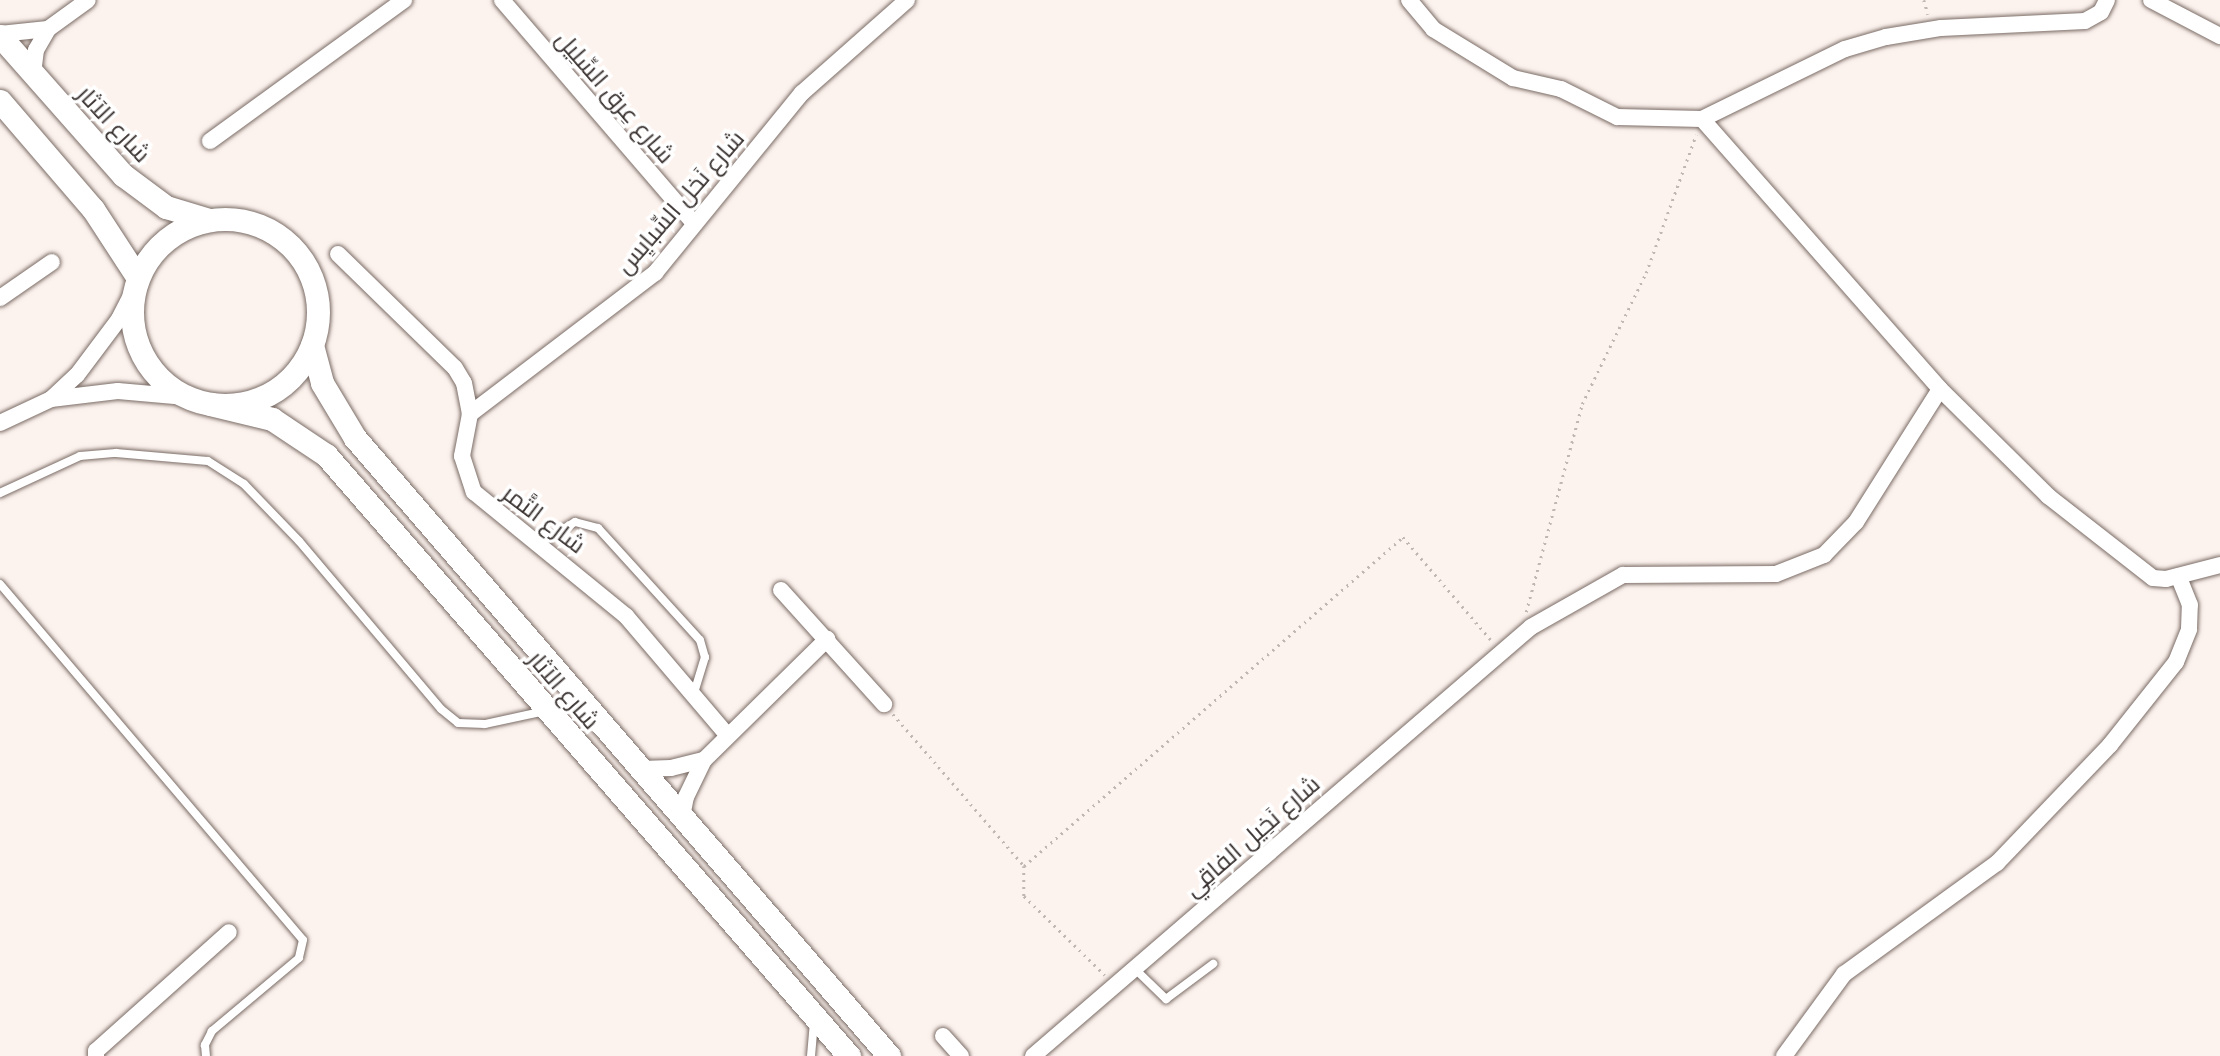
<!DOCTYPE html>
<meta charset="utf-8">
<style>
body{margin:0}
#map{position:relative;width:2220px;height:1056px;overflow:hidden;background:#fdf3ee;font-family:Mulish,Cairo,sans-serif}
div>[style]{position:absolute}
.path>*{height:2.5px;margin-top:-1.25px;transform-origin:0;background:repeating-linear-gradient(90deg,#c0b7b3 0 2px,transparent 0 7px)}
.roads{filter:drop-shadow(0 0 2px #7a6b65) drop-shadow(0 0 2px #7a6b65)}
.lane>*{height:8px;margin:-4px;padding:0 4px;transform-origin:4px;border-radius:4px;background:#fff}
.street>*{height:16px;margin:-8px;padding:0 8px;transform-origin:8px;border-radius:8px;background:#fff}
.secondary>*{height:23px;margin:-11.5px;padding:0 11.5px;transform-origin:11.5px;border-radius:11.5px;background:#fff}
.secondary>.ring{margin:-11.5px;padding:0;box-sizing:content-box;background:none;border:23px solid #fff;border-radius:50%}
span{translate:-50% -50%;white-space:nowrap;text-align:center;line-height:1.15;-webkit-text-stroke:7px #fff;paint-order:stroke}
.street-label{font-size:24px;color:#37302e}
</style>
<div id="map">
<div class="path">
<i style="left:1924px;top:0;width:15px;rotate:74deg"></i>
<i style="left:1526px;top:612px;width:215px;rotate:-74.9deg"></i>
<i style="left:1582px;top:404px;width:146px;rotate:-64deg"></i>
<i style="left:1646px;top:273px;width:147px;rotate:-70.1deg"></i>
<i style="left:893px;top:714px;width:201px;rotate:49.2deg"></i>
<i style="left:1024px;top:866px;width:502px;rotate:-40.96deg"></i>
<i style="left:1403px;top:537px;width:135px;rotate:49.5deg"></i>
<i style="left:1024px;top:866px;width:30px;rotate:90deg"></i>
<i style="left:1024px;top:896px;width:113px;rotate:44.3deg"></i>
</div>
<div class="roads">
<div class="lane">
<i style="left:0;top:493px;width:88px;rotate:-24.8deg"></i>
<i style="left:80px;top:456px;width:36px;rotate:-5deg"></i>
<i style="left:116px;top:453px;width:92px;rotate:5deg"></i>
<i style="left:208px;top:461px;width:43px;rotate:32.6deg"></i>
<i style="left:244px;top:484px;width:79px;rotate:46deg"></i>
<i style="left:299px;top:541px;width:220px;rotate:49.8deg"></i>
<i style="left:441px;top:709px;width:22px;rotate:39deg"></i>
<i style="left:458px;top:723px;width:27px;rotate:2deg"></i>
<i style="left:485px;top:724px;width:61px;rotate:-12.2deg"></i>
<i style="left:540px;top:543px;width:41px;rotate:-31deg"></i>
<i style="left:575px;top:522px;width:24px;rotate:15deg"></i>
<i style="left:598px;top:528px;width:151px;rotate:47.7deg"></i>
<i style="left:700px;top:640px;width:18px;rotate:74deg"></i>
<i style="left:705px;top:657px;width:37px;rotate:107deg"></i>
<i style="left:0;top:584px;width:467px;rotate:49.6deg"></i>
<i style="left:303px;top:940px;width:18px;rotate:103deg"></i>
<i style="left:299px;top:958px;width:114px;rotate:140deg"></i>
<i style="left:212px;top:1031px;width:16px;rotate:117deg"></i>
<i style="left:205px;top:1045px;width:11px;rotate:85deg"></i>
<i style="left:1134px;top:968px;width:45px;rotate:44.1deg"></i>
<i style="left:1166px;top:999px;width:59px;rotate:-36.7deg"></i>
<i style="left:811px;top:1056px;width:33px;rotate:-85deg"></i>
</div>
<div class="street">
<i style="left:502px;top:0;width:294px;rotate:49.3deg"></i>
<i style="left:1409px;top:0;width:38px;rotate:50deg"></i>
<i style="left:1433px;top:29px;width:94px;rotate:31.5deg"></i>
<i style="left:1513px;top:78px;width:49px;rotate:12.9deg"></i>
<i style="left:1561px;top:89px;width:63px;rotate:26.6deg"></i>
<i style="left:1617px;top:117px;width:85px;rotate:1.3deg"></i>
<i style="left:1702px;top:119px;width:360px;rotate:48.6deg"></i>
<i style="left:1940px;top:389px;width:152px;rotate:44.7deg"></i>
<i style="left:2048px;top:496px;width:133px;rotate:38deg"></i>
<i style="left:2153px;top:578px;width:13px;rotate:4deg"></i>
<i style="left:2166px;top:579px;width:56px;rotate:-14.5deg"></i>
<i style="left:2151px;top:0;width:78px;rotate:27.6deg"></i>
<i style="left:0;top:34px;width:48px;rotate:-5.9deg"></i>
<i style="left:33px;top:74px;width:24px;rotate:-83deg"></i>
<i style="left:36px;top:50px;width:24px;rotate:-60deg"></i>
<i style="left:48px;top:29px;width:49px;rotate:-35.9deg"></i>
<i style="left:1702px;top:119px;width:159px;rotate:-26.1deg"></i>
<i style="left:1845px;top:49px;width:43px;rotate:-16.3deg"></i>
<i style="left:1886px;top:37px;width:56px;rotate:-9.3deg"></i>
<i style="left:1941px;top:28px;width:144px;rotate:-2.8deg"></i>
<i style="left:2085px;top:21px;width:18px;rotate:-29deg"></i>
<i style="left:2101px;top:12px;width:13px;rotate:-63deg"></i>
<i style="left:210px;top:141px;width:240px;rotate:-36deg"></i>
<i style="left:338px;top:254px;width:163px;rotate:44.3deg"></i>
<i style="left:455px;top:368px;width:17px;rotate:59deg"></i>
<i style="left:464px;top:383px;width:32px;rotate:79deg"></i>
<i style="left:470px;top:414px;width:43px;rotate:100.8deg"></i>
<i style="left:462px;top:456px;width:38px;rotate:72deg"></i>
<i style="left:474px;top:492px;width:196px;rotate:39.2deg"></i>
<i style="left:626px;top:616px;width:157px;rotate:49.6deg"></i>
<i style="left:0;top:298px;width:63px;rotate:-34.7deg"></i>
<i style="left:51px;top:399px;width:67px;rotate:-6.8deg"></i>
<i style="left:118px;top:391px;width:68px;rotate:5deg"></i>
<i style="left:470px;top:414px;width:233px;rotate:-37.3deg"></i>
<i style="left:655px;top:273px;width:232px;rotate:-50.8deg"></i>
<i style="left:802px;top:93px;width:140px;rotate:-41.5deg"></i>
<i style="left:0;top:423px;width:56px;rotate:-25.2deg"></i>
<i style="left:51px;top:399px;width:35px;rotate:-43deg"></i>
<i style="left:77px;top:375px;width:70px;rotate:-53.1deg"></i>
<i style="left:119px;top:319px;width:35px;rotate:-63deg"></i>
<i style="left:781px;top:590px;width:154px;rotate:47.9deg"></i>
<i style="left:642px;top:769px;width:29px;rotate:-2deg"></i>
<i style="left:671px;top:768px;width:34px;rotate:-14deg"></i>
<i style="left:682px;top:817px;width:20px;rotate:-79deg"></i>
<i style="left:686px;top:797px;width:41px;rotate:-64.1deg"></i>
<i style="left:704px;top:760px;width:173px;rotate:-44.5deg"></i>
<i style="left:943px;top:1036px;width:27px;rotate:48deg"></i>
<i style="left:96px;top:1056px;width:5px;rotate:-90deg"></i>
<i style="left:96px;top:1051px;width:178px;rotate:-41.8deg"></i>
<i style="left:1033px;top:1056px;width:657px;rotate:-40.74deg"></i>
<i style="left:1531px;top:627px;width:106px;rotate:-29.5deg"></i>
<i style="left:1623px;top:575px;width:153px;rotate:-0.4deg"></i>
<i style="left:1776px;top:574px;width:52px;rotate:-21.6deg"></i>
<i style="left:1824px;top:555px;width:46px;rotate:-45.9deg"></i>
<i style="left:1856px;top:522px;width:157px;rotate:-57.7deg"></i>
<i style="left:1784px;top:1056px;width:102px;rotate:-53.8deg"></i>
<i style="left:1844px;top:974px;width:189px;rotate:-36deg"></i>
<i style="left:1997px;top:863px;width:163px;rotate:-46.2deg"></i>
<i style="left:2110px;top:745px;width:106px;rotate:-51.5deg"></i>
<i style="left:2176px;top:662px;width:35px;rotate:-68deg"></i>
<i style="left:2189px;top:629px;width:24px;rotate:-88deg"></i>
<i style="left:2190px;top:605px;width:31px;rotate:-112deg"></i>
</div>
<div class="secondary">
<i style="left:0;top:36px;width:186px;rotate:48.5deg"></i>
<i style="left:123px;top:175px;width:54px;rotate:36.7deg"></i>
<i style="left:166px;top:207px;width:45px;rotate:16.8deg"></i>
<i style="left:0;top:101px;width:143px;rotate:49.3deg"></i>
<i style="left:93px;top:209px;width:82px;rotate:56.9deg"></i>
<i class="ring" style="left:132px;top:219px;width:163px;height:163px"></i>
<i style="left:312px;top:345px;width:39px;rotate:75deg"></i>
<i style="left:322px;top:383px;width:64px;rotate:59deg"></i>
<i style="left:355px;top:438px;width:817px;rotate:49.17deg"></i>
<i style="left:210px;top:404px;width:64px;rotate:13.6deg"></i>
<i style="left:272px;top:419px;width:65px;rotate:33.7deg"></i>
<i style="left:326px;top:455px;width:797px;rotate:48.97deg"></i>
</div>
</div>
<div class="street-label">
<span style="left:615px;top:97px;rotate:49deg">شارع عِرق السِّلِيل</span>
<span style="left:114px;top:124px;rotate:47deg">شارع الآثار</span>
<span style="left:680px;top:202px;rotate:-49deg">شارع نَخل السِّبايِس</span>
<span style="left:544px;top:519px;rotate:37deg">شارع التَّمر</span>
<span style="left:564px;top:690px;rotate:49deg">شارع الآثار</span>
<span style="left:1252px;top:836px;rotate:-41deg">شارع نَخِيل الفاقِي</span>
</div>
</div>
